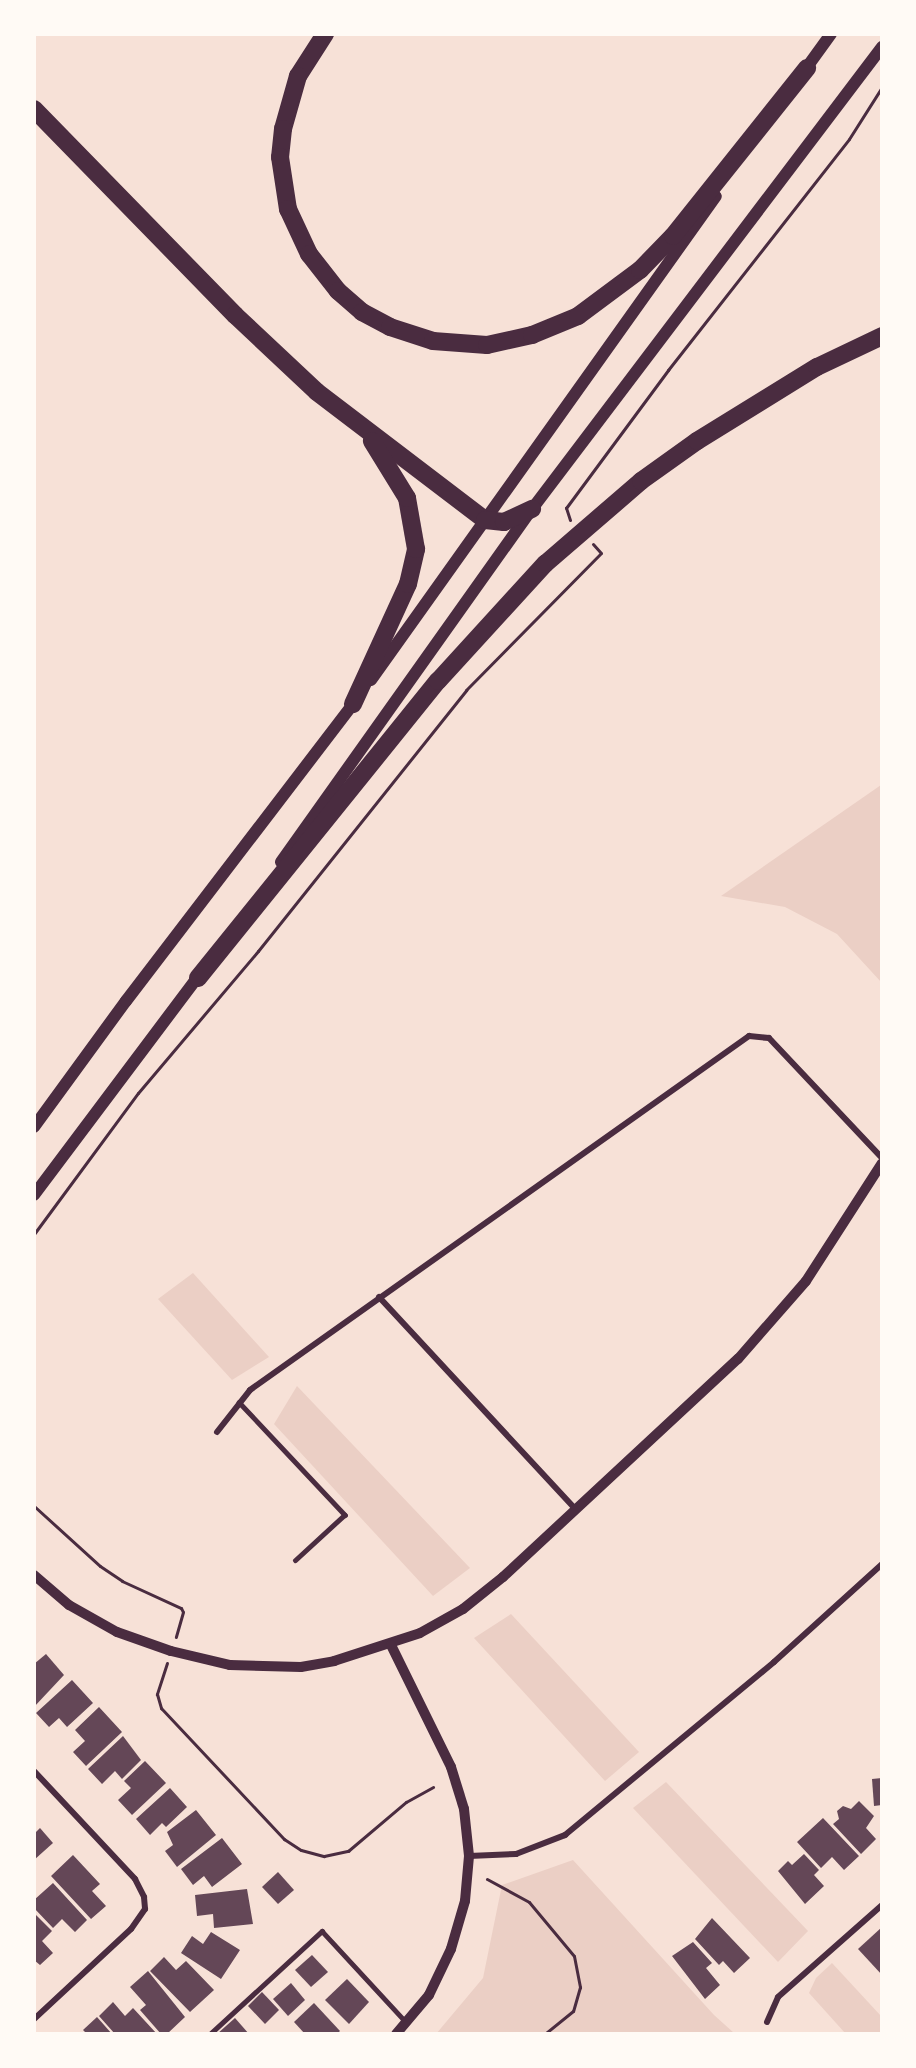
<!DOCTYPE html>
<style>
body{margin:0}
#map{position:relative;width:916px;height:2068px;overflow:hidden;background:#f7e1d7;font-family:Raleway,sans-serif}
div>[style]{position:absolute}
.green>*{inset:0;background:#ebcfc5}
.building>*{inset:0;background:#644757}
.path>*{height:3px;margin:-1.5px;padding:0 1.5px;transform-origin:1.5px;border-radius:1.5px;background:#4a2c40}
.service>*{height:4.5px;margin:-2.25px;padding:0 2.25px;transform-origin:2.25px;border-radius:2.25px;background:#4a2c40}
.minor>*{height:6px;margin:-3px;padding:0 3px;transform-origin:3px;border-radius:3px;background:#4a2c40}
.tertiary>*{height:10px;margin:-5px;padding:0 5px;transform-origin:5px;border-radius:5px;background:#4a2c40}
.secondary>*{height:12px;margin:-6px;padding:0 6px;transform-origin:6px;border-radius:6px;background:#4a2c40}
.motorway>*{height:18px;margin:-9px;padding:0 9px;transform-origin:9px;border-radius:9px;background:#4a2c40}
span{translate:-50% -50%;white-space:nowrap;text-align:center;line-height:1.15;-webkit-text-stroke:6px #fffaf5;paint-order:stroke}
.frame{position:absolute;inset:0;border:36px solid #fffaf5;pointer-events:none}
</style>
<div id="map">
<div class="green">
<i style="clip-path:polygon(881px 785px,881px 982px,837px 934px,785px 907px,721px 896px)"></i>
<i style="clip-path:polygon(193px 1273px,269px 1357px,232px 1380px,158px 1299px)"></i>
<i style="clip-path:polygon(297px 1386px,470px 1568px,433px 1596px,274px 1424px)"></i>
<i style="clip-path:polygon(511px 1614px,639px 1752px,605px 1781px,474px 1638px)"></i>
<i style="clip-path:polygon(666px 1782px,808px 1931px,778px 1962px,633px 1808px)"></i>
<i style="clip-path:polygon(573px 1860px,714px 2015px,734px 2033px,436px 2034px,483px 1978px,502px 1885px)"></i>
<i style="clip-path:polygon(832px 1963px,881px 2016px,881px 2033px,845px 2033px,809px 1993px,816px 1978px)"></i>
</div>
<div class="building">
<i style="clip-path:polygon(46px 1654px,64px 1675px,34px 1707px,34px 1664px)"></i>
<i style="clip-path:polygon(72px 1680px,93px 1703px,67px 1727px,59px 1718px,49px 1727px,36px 1713px)"></i>
<i style="clip-path:polygon(99px 1707px,122px 1732px,86px 1766px,73px 1752px,85px 1741px,75px 1730px)"></i>
<i style="clip-path:polygon(123px 1736px,141px 1760px,122px 1779px,115px 1771px,102px 1784px,88px 1769px)"></i>
<i style="clip-path:polygon(145px 1761px,166px 1783px,132px 1815px,118px 1800px,131px 1788px,124px 1781px)"></i>
<i style="clip-path:polygon(882px 1778px,882px 1805px,874px 1806px,872px 1779px)"></i>
<i style="clip-path:polygon(170px 1788px,187px 1807px,166px 1827px,162px 1823px,150px 1835px,136px 1819px)"></i>
<i style="clip-path:polygon(859px 1801px,874px 1816px,866px 1828px,876px 1839px,861px 1854px,833px 1824px,839px 1819px,837px 1811px,843px 1806px,851px 1809px)"></i>
<i style="clip-path:polygon(196px 1810px,216px 1835px,177px 1867px,165px 1851px,173px 1845px,167px 1832px)"></i>
<i style="clip-path:polygon(823px 1818px,859px 1856px,844px 1870px,832px 1857px,821px 1868px,797px 1842px)"></i>
<i style="clip-path:polygon(40px 1828px,53px 1843px,34px 1860px,34px 1834px)"></i>
<i style="clip-path:polygon(222px 1838px,242px 1864px,212px 1887px,204px 1876px,193px 1885px,181px 1869px)"></i>
<i style="clip-path:polygon(804px 1854px,819px 1870px,814px 1875px,824px 1886px,805px 1904px,778px 1871px,788px 1861px,792px 1865px)"></i>
<i style="clip-path:polygon(73px 1855px,100px 1884px,92px 1891px,106px 1906px,91px 1919px,51px 1876px)"></i>
<i style="clip-path:polygon(278px 1872px,294px 1890px,278px 1904px,262px 1887px)"></i>
<i style="clip-path:polygon(53px 1883px,87px 1920px,75px 1932px,62px 1919px,53px 1928px,34px 1908px,34px 1900px)"></i>
<i style="clip-path:polygon(247px 1889px,253px 1924px,214px 1928px,213px 1914px,197px 1916px,195px 1895px)"></i>
<i style="clip-path:polygon(34px 1913px,52px 1931px,42px 1941px,53px 1953px,40px 1965px,34px 1960px)"></i>
<i style="clip-path:polygon(712px 1918px,750px 1958px,734px 1973px,723px 1961px,719px 1965px,695px 1939px)"></i>
<i style="clip-path:polygon(882px 1927px,882px 1975px,858px 1949px)"></i>
<i style="clip-path:polygon(211px 1932px,240px 1950px,221px 1979px,181px 1953px,192px 1936px,203px 1944px)"></i>
<i style="clip-path:polygon(693px 1942px,712px 1963px,706px 1968px,720px 1985px,705px 1999px,672px 1956px)"></i>
<i style="clip-path:polygon(312px 1955px,328px 1972px,311px 1987px,295px 1970px)"></i>
<i style="clip-path:polygon(164px 1957px,176px 1970px,186px 1961px,214px 1990px,190px 2012px,150px 1971px)"></i>
<i style="clip-path:polygon(148px 1971px,185px 2017px,167px 2034px,161px 2034px,140px 2010px,146px 2005px,130px 1987px)"></i>
<i style="clip-path:polygon(347px 1979px,369px 2002px,349px 2024px,325px 2000px)"></i>
<i style="clip-path:polygon(291px 1983px,305px 2000px,288px 2016px,273px 1999px)"></i>
<i style="clip-path:polygon(262px 1992px,279px 2010px,265px 2024px,248px 2006px)"></i>
<i style="clip-path:polygon(113px 2002px,125px 2016px,133px 2008px,157px 2034px,115px 2034px,99px 2016px)"></i>
<i style="clip-path:polygon(314px 2003px,340px 2031px,337px 2034px,305px 2034px,294px 2022px)"></i>
<i style="clip-path:polygon(97px 2017px,112px 2034px,87px 2034px,83px 2030px)"></i>
<i style="clip-path:polygon(235px 2018px,249px 2034px,217px 2034px)"></i>
</div>
<div class="path">
<i style="left:570px;top:520px;width:13px;rotate:-108deg"></i>
<i style="left:566px;top:508px;width:172px;rotate:-53.5deg"></i>
<i style="left:668px;top:370px;width:293px;rotate:-51.9deg"></i>
<i style="left:849px;top:139px;width:62px;rotate:-57.6deg"></i>
<i style="left:34px;top:1234px;width:175px;rotate:-53.6deg"></i>
<i style="left:138px;top:1093px;width:186px;rotate:-49.8deg"></i>
<i style="left:258px;top:951px;width:334px;rotate:-51.4deg"></i>
<i style="left:466px;top:690px;width:192px;rotate:-45.4deg"></i>
<i style="left:601px;top:553px;width:12px;rotate:-132deg"></i>
<i style="left:34px;top:1506px;width:89px;rotate:42.3deg"></i>
<i style="left:100px;top:1566px;width:27px;rotate:34deg"></i>
<i style="left:122px;top:1581px;width:65px;rotate:24.6deg"></i>
<i style="left:181px;top:1608px;width:4px;rotate:63deg"></i>
<i style="left:183px;top:1612px;width:26px;rotate:106deg"></i>
<i style="left:167px;top:1663px;width:33px;rotate:108deg"></i>
<i style="left:157px;top:1694px;width:15px;rotate:74deg"></i>
<i style="left:161px;top:1708px;width:180px;rotate:46.8deg"></i>
<i style="left:284px;top:1839px;width:20px;rotate:33deg"></i>
<i style="left:301px;top:1850px;width:24px;rotate:15deg"></i>
<i style="left:324px;top:1856px;width:25px;rotate:-12deg"></i>
<i style="left:348px;top:1851px;width:76px;rotate:-40.2deg"></i>
<i style="left:406px;top:1802px;width:31px;rotate:-29deg"></i>
<i style="left:487px;top:1879px;width:48px;rotate:28.7deg"></i>
<i style="left:529px;top:1902px;width:70px;rotate:50.2deg"></i>
<i style="left:574px;top:1956px;width:32px;rotate:79deg"></i>
<i style="left:580px;top:1987px;width:25px;rotate:106deg"></i>
<i style="left:573px;top:2011px;width:36px;rotate:141deg"></i>
</div>
<div class="service">
<i style="left:239px;top:1402px;width:155px;rotate:46.8deg"></i>
<i style="left:345px;top:1515px;width:67px;rotate:137.4deg"></i>
<i style="left:210px;top:2034px;width:152px;rotate:-42.6deg"></i>
<i style="left:322px;top:1931px;width:124px;rotate:47.3deg"></i>
</div>
<div class="minor">
<i style="left:379px;top:1297px;width:290px;rotate:47.2deg"></i>
<i style="left:217px;top:1432px;width:53px;rotate:-51.8deg"></i>
<i style="left:250px;top:1390px;width:612px;rotate:-35.35deg"></i>
<i style="left:749px;top:1036px;width:20px;rotate:6deg"></i>
<i style="left:769px;top:1038px;width:165px;rotate:46.7deg"></i>
<i style="left:34px;top:1771px;width:148px;rotate:46.9deg"></i>
<i style="left:135px;top:1879px;width:20px;rotate:63deg"></i>
<i style="left:144px;top:1897px;width:12px;rotate:85deg"></i>
<i style="left:145px;top:1909px;width:24px;rotate:125deg"></i>
<i style="left:131px;top:1929px;width:132px;rotate:137.1deg"></i>
<i style="left:469px;top:1856px;width:47px;rotate:-2.4deg"></i>
<i style="left:516px;top:1854px;width:53px;rotate:-21.2deg"></i>
<i style="left:565px;top:1835px;width:271px;rotate:-39.6deg"></i>
<i style="left:774px;top:1662px;width:146px;rotate:-42.2deg"></i>
<i style="left:767px;top:2022px;width:27px;rotate:-66deg"></i>
<i style="left:778px;top:1997px;width:139px;rotate:-41.5deg"></i>
</div>
<div class="tertiary">
<i style="left:34px;top:1575px;width:46px;rotate:40.6deg"></i>
<i style="left:69px;top:1605px;width:55px;rotate:29.4deg"></i>
<i style="left:117px;top:1632px;width:57px;rotate:19.4deg"></i>
<i style="left:171px;top:1651px;width:61px;rotate:13.3deg"></i>
<i style="left:230px;top:1665px;width:71px;rotate:1.6deg"></i>
<i style="left:301px;top:1667px;width:34px;rotate:-10deg"></i>
<i style="left:334px;top:1661px;width:90px;rotate:-18deg"></i>
<i style="left:420px;top:1633px;width:49px;rotate:-29.2deg"></i>
<i style="left:463px;top:1609px;width:51px;rotate:-38.7deg"></i>
<i style="left:503px;top:1577px;width:321px;rotate:-42.9deg"></i>
<i style="left:738px;top:1359px;width:103px;rotate:-48.9deg"></i>
<i style="left:806px;top:1281px;width:140px;rotate:-57.2deg"></i>
<i style="left:391px;top:1645px;width:136px;rotate:63.8deg"></i>
<i style="left:451px;top:1767px;width:44px;rotate:72.8deg"></i>
<i style="left:464px;top:1809px;width:47px;rotate:83.9deg"></i>
<i style="left:469px;top:1856px;width:45px;rotate:95.1deg"></i>
<i style="left:465px;top:1901px;width:50px;rotate:106.3deg"></i>
<i style="left:451px;top:1949px;width:51px;rotate:115.6deg"></i>
<i style="left:429px;top:1995px;width:51px;rotate:130.2deg"></i>
</div>
<div class="secondary">
<i style="left:802px;top:74px;width:49px;rotate:-54.1deg"></i>
<i style="left:371px;top:680px;width:594px;rotate:-54.52deg"></i>
<i style="left:281px;top:862px;width:433px;rotate:-54.6deg"></i>
<i style="left:532px;top:509px;width:580px;rotate:-52.85deg"></i>
<i style="left:34px;top:1127px;width:156px;rotate:-53.9deg"></i>
<i style="left:126px;top:1001px;width:380px;rotate:-52.6deg"></i>
<i style="left:34px;top:1195px;width:276px;rotate:-53.1deg"></i>
</div>
<div class="motorway">
<i style="left:325px;top:34px;width:50px;rotate:122.7deg"></i>
<i style="left:298px;top:76px;width:55px;rotate:105.8deg"></i>
<i style="left:283px;top:129px;width:28px;rotate:96deg"></i>
<i style="left:280px;top:157px;width:53px;rotate:81.3deg"></i>
<i style="left:288px;top:209px;width:50px;rotate:65deg"></i>
<i style="left:309px;top:254px;width:47px;rotate:51.9deg"></i>
<i style="left:338px;top:291px;width:32px;rotate:41deg"></i>
<i style="left:362px;top:312px;width:32px;rotate:28deg"></i>
<i style="left:390px;top:327px;width:45px;rotate:18deg"></i>
<i style="left:433px;top:341px;width:54px;rotate:4.2deg"></i>
<i style="left:487px;top:345px;width:46px;rotate:-12.5deg"></i>
<i style="left:532px;top:335px;width:50px;rotate:-22.4deg"></i>
<i style="left:578px;top:316px;width:77px;rotate:-36.6deg"></i>
<i style="left:640px;top:270px;width:47px;rotate:-45.9deg"></i>
<i style="left:673px;top:236px;width:215px;rotate:-51.4deg"></i>
<i style="left:34px;top:109px;width:288px;rotate:45.7deg"></i>
<i style="left:235px;top:315px;width:112px;rotate:43.2deg"></i>
<i style="left:317px;top:392px;width:211px;rotate:37.3deg"></i>
<i style="left:485px;top:520px;width:19px;rotate:6deg"></i>
<i style="left:504px;top:522px;width:31px;rotate:-25deg"></i>
<i style="left:353px;top:704px;width:132px;rotate:-65.4deg"></i>
<i style="left:408px;top:584px;width:36px;rotate:-77deg"></i>
<i style="left:416px;top:549px;width:52px;rotate:-100deg"></i>
<i style="left:407px;top:498px;width:67px;rotate:-121.6deg"></i>
<i style="left:198px;top:978px;width:382px;rotate:-51.1deg"></i>
<i style="left:438px;top:681px;width:159px;rotate:-47.6deg"></i>
<i style="left:545px;top:564px;width:127px;rotate:-40.8deg"></i>
<i style="left:641px;top:481px;width:69px;rotate:-35.5deg"></i>
<i style="left:697px;top:441px;width:141px;rotate:-31.7deg"></i>
<i style="left:817px;top:367px;width:72px;rotate:-25.5deg"></i>
</div>
<div class="frame"></div>
</div>
